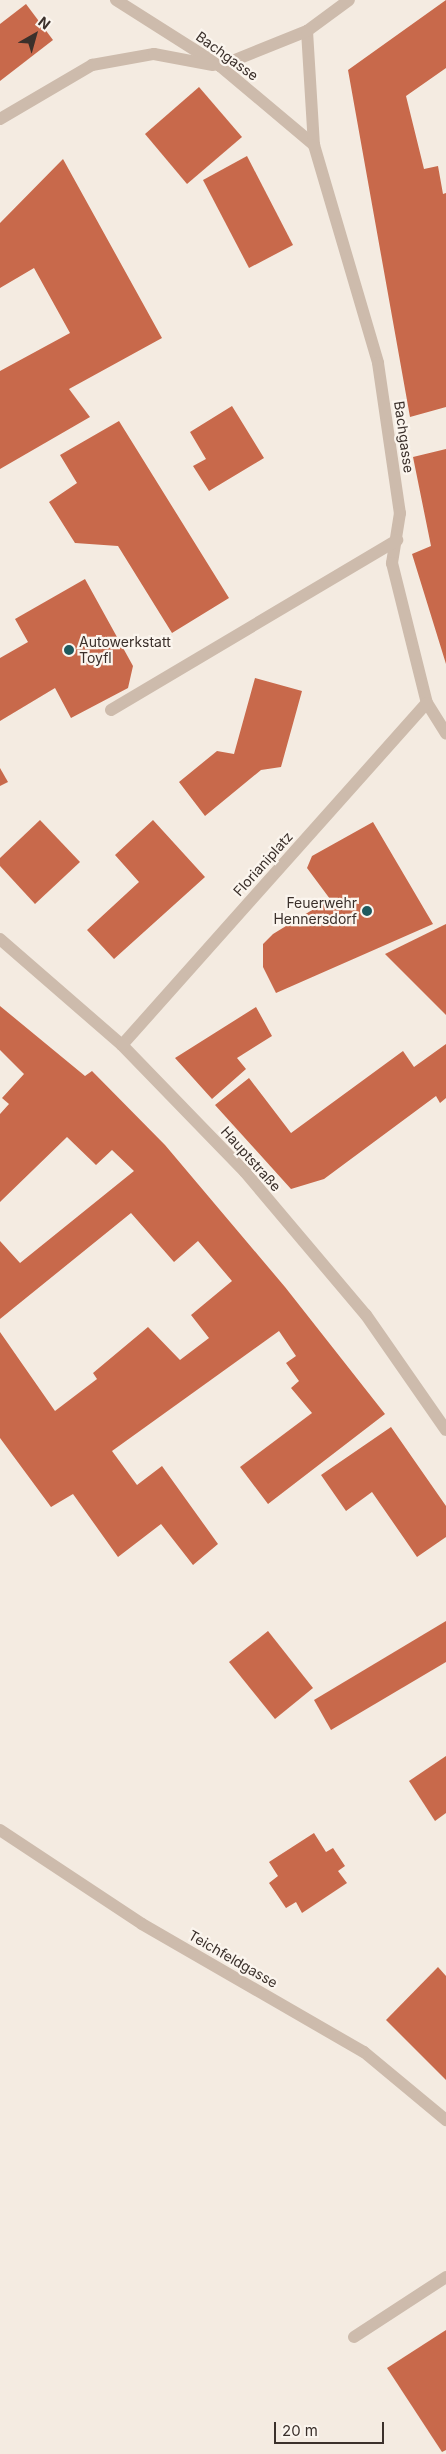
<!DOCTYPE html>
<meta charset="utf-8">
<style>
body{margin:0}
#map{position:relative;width:446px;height:2454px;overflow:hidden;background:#f4ebe1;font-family:Inter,sans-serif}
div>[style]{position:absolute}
.building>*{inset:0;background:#c8694b}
.minor>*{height:12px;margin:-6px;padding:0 6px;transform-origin:6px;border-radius:6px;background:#cdbbac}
.dots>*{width:14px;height:14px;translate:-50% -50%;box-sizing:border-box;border:2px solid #fbf5ee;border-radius:50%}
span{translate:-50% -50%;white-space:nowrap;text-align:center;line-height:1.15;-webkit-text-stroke:4.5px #fbf5ee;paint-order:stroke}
.street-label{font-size:14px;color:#3b302b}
.poi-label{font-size:14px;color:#3b302b}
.left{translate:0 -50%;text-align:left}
.right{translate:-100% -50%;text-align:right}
.north{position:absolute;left:10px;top:10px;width:50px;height:50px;-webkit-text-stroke:4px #fbf5ee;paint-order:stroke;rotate:38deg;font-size:14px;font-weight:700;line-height:20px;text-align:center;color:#3b302b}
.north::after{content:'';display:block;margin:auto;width:18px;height:22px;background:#3b302b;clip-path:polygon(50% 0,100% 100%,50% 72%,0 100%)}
.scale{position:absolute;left:274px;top:2422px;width:110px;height:22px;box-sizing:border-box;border:2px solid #3b302b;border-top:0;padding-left:6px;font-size:15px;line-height:18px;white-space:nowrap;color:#3b302b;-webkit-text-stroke:4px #fbf5ee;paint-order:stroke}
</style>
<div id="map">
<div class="building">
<i style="clip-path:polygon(446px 0,446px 68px,406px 96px,424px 169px,438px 166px,443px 194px,446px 193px,446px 407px,410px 417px,348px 70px)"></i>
<i style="clip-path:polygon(26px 4px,53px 40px,0 81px,0 24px)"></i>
<i style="clip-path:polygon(199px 87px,242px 137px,187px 184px,145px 134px)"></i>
<i style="clip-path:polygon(247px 156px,293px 245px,249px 268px,203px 180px)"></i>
<i style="clip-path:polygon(63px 159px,162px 338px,69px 389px,90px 417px,0 469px,0 371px,70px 333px,34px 268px,0 288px,0 223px)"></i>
<i style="clip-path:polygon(232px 406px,264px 458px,209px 491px,193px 466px,206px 459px,190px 432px)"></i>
<i style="clip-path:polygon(119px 421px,229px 598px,172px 633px,118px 546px,75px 543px,49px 502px,77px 483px,60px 455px)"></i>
<i style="clip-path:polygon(446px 449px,446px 664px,412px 554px,431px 546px,413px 457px)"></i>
<i style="clip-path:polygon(85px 579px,133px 666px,128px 688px,71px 718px,55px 688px,0 721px,0 658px,28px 642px,15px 619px)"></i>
<i style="clip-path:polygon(255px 678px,302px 691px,281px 767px,261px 770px,205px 816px,179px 782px,217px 751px,234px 754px)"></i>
<i style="clip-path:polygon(0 768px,8px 782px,0 786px)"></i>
<i style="clip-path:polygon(40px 820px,80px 862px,35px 904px,0 866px,0 858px)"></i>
<i style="clip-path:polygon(153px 820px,205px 877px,114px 959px,87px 930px,139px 882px,115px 855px)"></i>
<i style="clip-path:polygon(373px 822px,433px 924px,276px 993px,263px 967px,263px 944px,273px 934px,330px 899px,307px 868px,312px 856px)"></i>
<i style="clip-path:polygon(446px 924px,446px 1015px,385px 954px)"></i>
<i style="clip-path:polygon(0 1006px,85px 1076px,92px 1071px,165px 1145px,285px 1287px,385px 1414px,268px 1504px,240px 1467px,312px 1413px,291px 1388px,299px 1381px,286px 1363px,296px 1356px,279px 1331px,112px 1451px,137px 1485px,162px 1466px,218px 1544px,193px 1565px,161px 1524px,118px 1557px,73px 1494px,51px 1507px,0 1438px,0 1332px,55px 1411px,97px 1379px,93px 1373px,148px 1327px,180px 1360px,209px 1338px,191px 1315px,232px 1281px,198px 1241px,174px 1262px,131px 1213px,0 1319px,0 1241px,20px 1263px,134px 1171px,112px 1150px,96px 1165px,67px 1137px,0 1202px,0 1114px,9px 1104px,2px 1098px,24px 1074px,0 1050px)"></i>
<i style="clip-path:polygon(256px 1007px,272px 1036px,237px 1058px,246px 1069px,212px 1099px,175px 1058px)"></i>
<i style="clip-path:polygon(446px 1044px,446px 1098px,440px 1103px,436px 1096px,324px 1179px,291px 1189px,215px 1105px,249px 1078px,291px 1133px,403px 1051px,414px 1067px)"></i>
<i style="clip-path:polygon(391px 1427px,446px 1506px,446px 1537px,417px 1557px,372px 1492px,346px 1511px,321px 1475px)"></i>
<i style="clip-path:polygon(446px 1621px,446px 1662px,331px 1730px,314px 1700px)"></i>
<i style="clip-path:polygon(268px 1631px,313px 1688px,275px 1719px,229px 1662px)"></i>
<i style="clip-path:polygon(446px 1756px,446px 1813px,435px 1821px,409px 1781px)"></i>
<i style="clip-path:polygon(314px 1833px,326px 1852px,333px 1848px,345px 1866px,338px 1871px,347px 1883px,302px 1913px,296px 1902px,286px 1908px,269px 1883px,278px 1876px,269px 1862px)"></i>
<i style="clip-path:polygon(438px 1967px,446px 1976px,446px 2080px,386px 2020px)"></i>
<i style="clip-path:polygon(446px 2330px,446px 2450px,442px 2452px,387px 2368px)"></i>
</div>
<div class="minor">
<i style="left:116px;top:0;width:123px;rotate:32.4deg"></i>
<i style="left:220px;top:66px;width:123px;rotate:40deg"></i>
<i style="left:307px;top:31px;width:114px;rotate:86.5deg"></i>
<i style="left:314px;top:145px;width:227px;rotate:73.6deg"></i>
<i style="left:378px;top:363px;width:152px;rotate:81.7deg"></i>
<i style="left:400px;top:513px;width:51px;rotate:99.1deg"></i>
<i style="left:392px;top:563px;width:144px;rotate:76deg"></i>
<i style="left:427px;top:703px;width:36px;rotate:58deg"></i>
<i style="left:220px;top:66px;width:94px;rotate:-21.9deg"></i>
<i style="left:307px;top:31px;width:52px;rotate:-36.4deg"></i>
<i style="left:0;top:119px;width:107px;rotate:-30.4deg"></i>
<i style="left:92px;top:65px;width:63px;rotate:-10.1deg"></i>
<i style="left:154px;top:54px;width:60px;rotate:10.6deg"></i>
<i style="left:111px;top:710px;width:333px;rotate:-30.7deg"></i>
<i style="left:0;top:939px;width:162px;rotate:41deg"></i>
<i style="left:122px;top:1045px;width:177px;rotate:45.9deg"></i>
<i style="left:245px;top:1172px;width:187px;rotate:49.8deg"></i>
<i style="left:366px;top:1315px;width:140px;rotate:55.2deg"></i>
<i style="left:122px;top:1045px;width:458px;rotate:-48.3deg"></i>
<i style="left:0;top:1830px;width:170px;rotate:33.5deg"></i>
<i style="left:142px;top:1924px;width:256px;rotate:30deg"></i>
<i style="left:364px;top:2052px;width:107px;rotate:39.7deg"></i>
<i style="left:354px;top:2337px;width:110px;rotate:-33.1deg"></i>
</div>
<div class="dots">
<i style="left:69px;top:650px;background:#1f5a5e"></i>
<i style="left:367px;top:911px;background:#1f5a5e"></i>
</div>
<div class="street-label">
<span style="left:227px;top:56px;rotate:36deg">Bachgasse</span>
<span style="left:404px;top:437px;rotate:82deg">Bachgasse</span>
<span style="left:263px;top:864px;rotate:-48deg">Florianiplatz</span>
<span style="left:251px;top:1159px;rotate:48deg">Hauptstraße</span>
<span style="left:233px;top:1959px;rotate:30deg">Teichfeldgasse</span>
</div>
<div class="poi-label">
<span class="left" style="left:79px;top:650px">Autowerkstatt<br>Toyfl</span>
<span class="right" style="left:357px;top:911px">Feuerwehr<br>Hennersdorf</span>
</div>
<div class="north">N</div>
<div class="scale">20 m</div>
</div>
